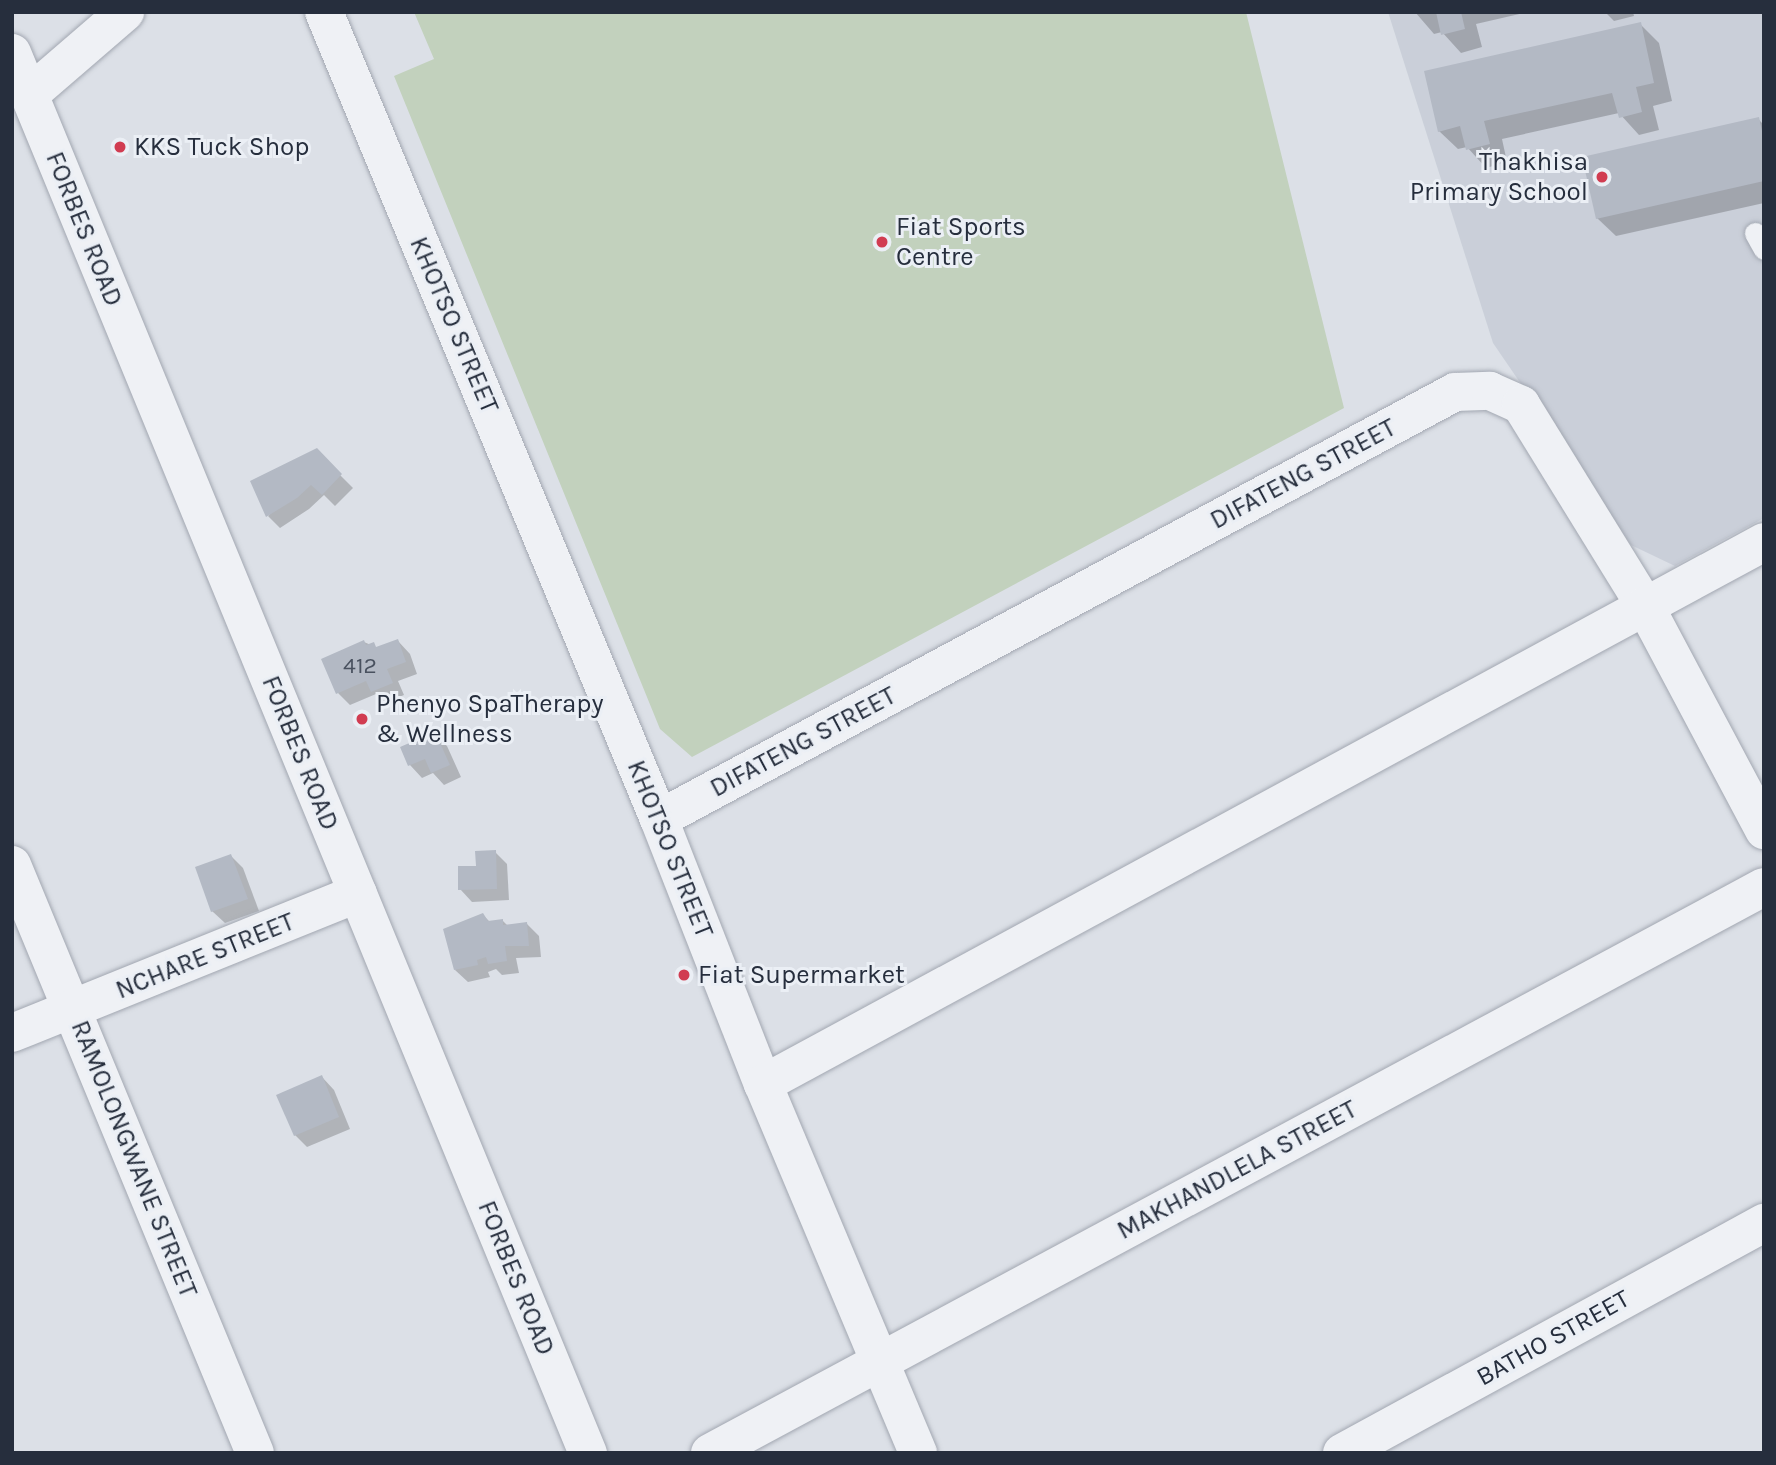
<!DOCTYPE html>
<style>
body{margin:0}
#map{position:relative;width:1776px;height:1465px;overflow:hidden;background:#dce0e7;font-family:Karla,sans-serif}
div>[style]{position:absolute}
.built>*{inset:0;background:#cacfd9}
.green>*{inset:0;background:#c2d1bd}
.shadow>*{inset:0;background:#0003}
.building>*{inset:0;background:#b3b9c4}
.roads{filter:drop-shadow(0 0 2px #a2a7b1) drop-shadow(0 0 2px #a2a7b1)}
.service>*{height:21px;margin:-10.5px;padding:0 10.5px;transform-origin:10.5px;border-radius:10.5px;background:#eff1f5}
.minor>*{height:38px;margin:-19px;padding:0 19px;transform-origin:19px;border-radius:19px;background:#eff1f5}
.tertiary>*{height:38px;margin:-19px;padding:0 19px;transform-origin:19px;border-radius:19px;background:#eff1f5}
.dots>*{width:19px;height:19px;translate:-50% -50%;box-sizing:border-box;border:4px solid #ebeff5;border-radius:50%}
span{translate:-50% -50%;white-space:nowrap;text-align:center;line-height:1.15;-webkit-text-stroke:6px #ebeff5;paint-order:stroke}
.number-label{font-size:23px;color:#49515f}
.number-label span{-webkit-text-stroke-width:0}
.poi-label{font-size:26px;color:#262e3d}
.left{translate:0 -50%;text-align:left}
.right{translate:-100% -50%;text-align:right}
.street-label{font-size:26px;color:#262e3d}
.frame{position:absolute;inset:0;border:14px solid #262e3d;pointer-events:none}
</style>
<div id="map">
<div class="built">
<i style="clip-path:polygon(1388px 12px,1764px 12px,1764px 518px,1675px 566px,1631px 545px,1493px 343px)"></i>
</div>
<div class="green">
<i style="clip-path:polygon(414px 12px,1246px 12px,1344px 408px,692px 757px,660px 729px,394px 76px,434px 59px)"></i>
</div>
<div class="shadow">
<i style="clip-path:polygon(1415px 12px,1528px 12px,1476px 24px,1482px 47px,1461px 53px,1442px 32px,1434px 34px)"></i>
<i style="clip-path:polygon(1605px 12px,1633px 12px,1634px 16px,1614px 21px)"></i>
<i style="clip-path:polygon(1640px 24px,1659px 43px,1672px 101px,1653px 106px,1659px 130px,1639px 135px,1619px 113px,1502px 139px,1507px 162px,1486px 168px,1467px 147px,1458px 149px,1439px 131px)"></i>
<i style="clip-path:polygon(1758px 119px,1764px 125px,1764px 203px,1616px 236px,1597px 218px)"></i>
<i style="clip-path:polygon(325px 460px,353px 488px,335px 506px,324px 495px,309px 509px,280px 528px,268px 516px)"></i>
<i style="clip-path:polygon(398px 641px,410px 654px,417px 674px,398px 681px,404px 695px,384px 703px,376px 694px,350px 705px,338px 693px,364px 642px,378px 648px)"></i>
<i style="clip-path:polygon(435px 734px,447px 746px,461px 777px,444px 785px,433px 773px,422px 778px,410px 765px,402px 748px)"></i>
<i style="clip-path:polygon(495px 852px,507px 864px,509px 900px,472px 902px,460px 889px,477px 867px)"></i>
<i style="clip-path:polygon(231px 856px,243px 868px,259px 911px,225px 923px,212px 911px)"></i>
<i style="clip-path:polygon(483px 915px,490px 922px,503px 921px,508px 926px,527px 924px,539px 936px,541px 957px,516px 958px,519px 973px,502px 975px,496px 969px,488px 972px,490px 977px,468px 982px,455px 970px)"></i>
<i style="clip-path:polygon(322px 1077px,334px 1090px,350px 1129px,307px 1147px,295px 1135px)"></i>
</div>
<div class="building">
<i style="clip-path:polygon(1436px 12px,1461px 12px,1465px 29px,1441px 35px)"></i>
<i style="clip-path:polygon(1641px 22px,1654px 83px,1636px 87px,1642px 112px,1619px 118px,1612px 93px,1484px 121px,1490px 144px,1466px 150px,1460px 126px,1438px 132px,1424px 71px)"></i>
<i style="clip-path:polygon(1759px 117px,1764px 140px,1764px 181px,1596px 219px,1582px 157px)"></i>
<i style="clip-path:polygon(317px 448px,342px 474px,322px 495px,311px 485px,297px 498px,266px 517px,250px 481px)"></i>
<i style="clip-path:polygon(398px 639px,406px 662px,387px 669px,393px 683px,371px 692px,366px 681px,336px 694px,321px 659px,364px 640px,366px 645px,374px 642px,376px 647px)"></i>
<i style="clip-path:polygon(435px 732px,450px 765px,431px 773px,425px 759px,408px 766px,400px 747px)"></i>
<i style="clip-path:polygon(496px 850px,497px 889px,458px 890px,458px 866px,476px 866px,475px 851px)"></i>
<i style="clip-path:polygon(231px 854px,248px 899px,211px 912px,195px 867px)"></i>
<i style="clip-path:polygon(483px 913px,488px 921px,503px 919px,503px 925px,527px 922px,529px 946px,505px 946px,507px 961px,488px 964px,486px 957px,477px 960px,478px 965px,454px 970px,443px 929px)"></i>
<i style="clip-path:polygon(322px 1075px,339px 1117px,294px 1136px,276px 1095px)"></i>
</div>
<div class="roads">
<div class="service">
<i style="left:1755px;top:233px;width:18px;rotate:61deg"></i>
</div>
<div class="minor">
<i style="left:324px;top:12px;width:874px;rotate:67.46deg"></i>
<i style="left:659px;top:819px;width:285px;rotate:68.6deg"></i>
<i style="left:763px;top:1084px;width:400px;rotate:67.2deg"></i>
<i style="left:29px;top:95px;width:127px;rotate:-40.8deg"></i>
<i style="left:659px;top:819px;width:903px;rotate:-28.21deg"></i>
<i style="left:1455px;top:392px;width:35px;rotate:-2deg"></i>
<i style="left:1490px;top:391px;width:34px;rotate:24deg"></i>
<i style="left:1521px;top:405px;width:236px;rotate:58.3deg"></i>
<i style="left:1645px;top:606px;width:254px;rotate:62deg"></i>
<i style="left:12px;top:865px;width:636px;rotate:67.55deg"></i>
<i style="left:12px;top:1033px;width:373px;rotate:-22deg"></i>
<i style="left:763px;top:1084px;width:1138px;rotate:-28.43deg"></i>
<i style="left:710px;top:1453px;width:1196px;rotate:-28.24deg"></i>
<i style="left:1342px;top:1453px;width:481px;rotate:-28.6deg"></i>
</div>
<div class="tertiary">
<i style="left:12px;top:53px;width:1514px;rotate:67.64deg"></i>
</div>
</div>
<div class="dots">
<i style="left:120px;top:147px;background:#d13c51"></i>
<i style="left:1602px;top:177px;background:#d13c51"></i>
<i style="left:882px;top:242px;background:#d13c51"></i>
<i style="left:362px;top:719px;background:#d13c51"></i>
<i style="left:684px;top:975px;background:#d13c51"></i>
</div>
<div class="number-label">
<span style="left:360px;top:666px">412</span>
</div>
<div class="poi-label">
<span class="left" style="left:134px;top:147px">KKS Tuck Shop</span>
<span class="right" style="left:1588px;top:177px">Thakhisa<br>Primary School</span>
<span class="left" style="left:896px;top:242px">Fiat Sports<br>Centre</span>
<span class="left" style="left:376px;top:719px">Phenyo SpaTherapy<br>&amp; Wellness</span>
<span class="left" style="left:698px;top:975px">Fiat Supermarket</span>
</div>
<div class="street-label">
<span style="left:84px;top:229px;rotate:68deg">FORBES ROAD</span>
<span style="left:454px;top:325px;rotate:67deg">KHOTSO STREET</span>
<span style="left:1303px;top:474px;rotate:-28deg">DIFATENG STREET</span>
<span style="left:803px;top:742px;rotate:-28deg">DIFATENG STREET</span>
<span style="left:300px;top:753px;rotate:68deg">FORBES ROAD</span>
<span style="left:670px;top:849px;rotate:68deg">KHOTSO STREET</span>
<span style="left:205px;top:956px;rotate:-22deg">NCHARE STREET</span>
<span style="left:134px;top:1159px;rotate:68deg">RAMOLONGWANE STREET</span>
<span style="left:1237px;top:1170px;rotate:-28deg">MAKHANDLELA STREET</span>
<span style="left:516px;top:1278px;rotate:68deg">FORBES ROAD</span>
<span style="left:1553px;top:1338px;rotate:-29deg">BATHO STREET</span>
</div>
<div class="frame"></div>
</div>
